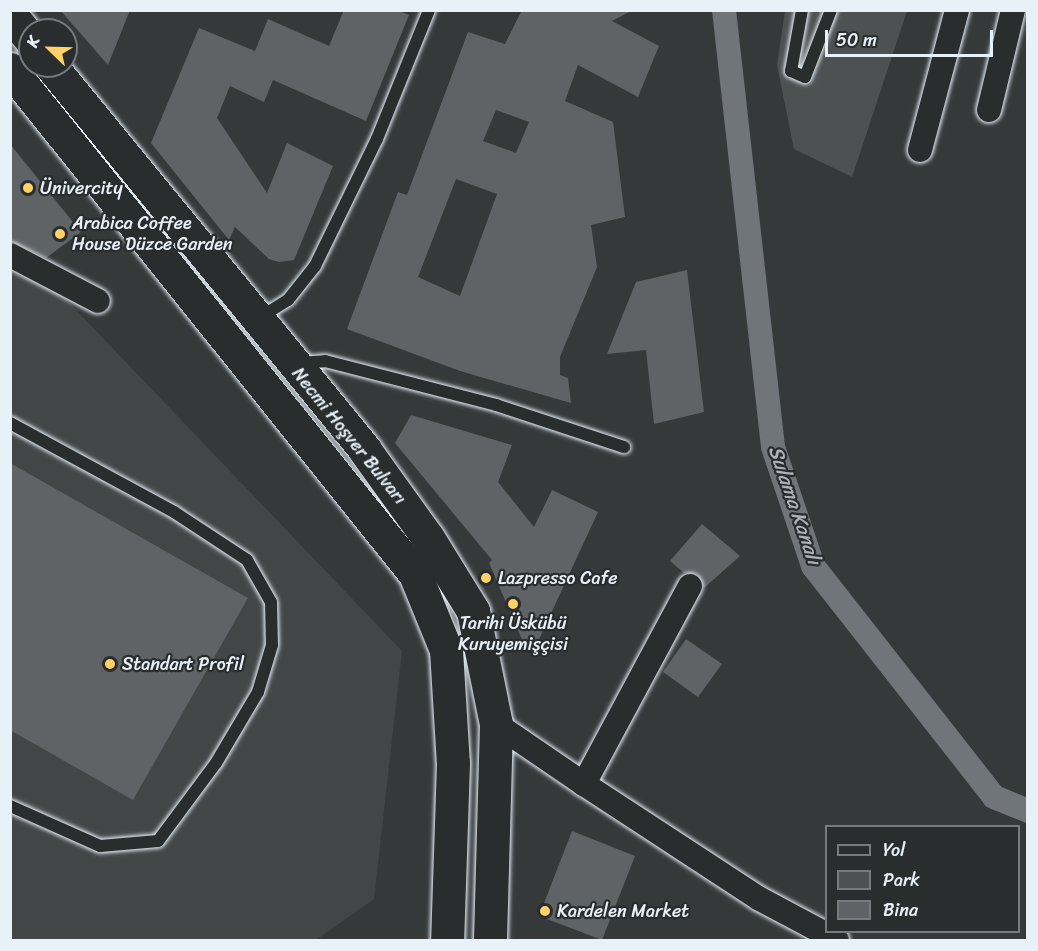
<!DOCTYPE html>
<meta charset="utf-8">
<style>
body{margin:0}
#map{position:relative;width:1038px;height:951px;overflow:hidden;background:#35393a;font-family:Sriracha,sans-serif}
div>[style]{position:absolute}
.built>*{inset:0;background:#424647}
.green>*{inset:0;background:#4d5152}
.canal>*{height:24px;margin:-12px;padding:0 12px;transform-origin:12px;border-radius:12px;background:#707579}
.building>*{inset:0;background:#5f6365}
.roads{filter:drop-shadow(0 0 2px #e8f1f8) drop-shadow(0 0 2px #e8f1f8)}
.service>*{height:12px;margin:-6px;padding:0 6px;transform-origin:6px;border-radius:6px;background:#2a2d2e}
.minor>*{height:24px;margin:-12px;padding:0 12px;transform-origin:12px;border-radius:12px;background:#2a2d2e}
.primary>*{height:33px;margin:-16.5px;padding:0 16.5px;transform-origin:16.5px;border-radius:16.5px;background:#2a2d2e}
.dots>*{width:16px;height:16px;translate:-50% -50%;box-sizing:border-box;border:3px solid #2a2d2e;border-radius:50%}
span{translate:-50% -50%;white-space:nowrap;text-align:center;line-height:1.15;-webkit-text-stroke:4.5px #2a2d2e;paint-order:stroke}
.poi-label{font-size:18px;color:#e8f1f8}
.left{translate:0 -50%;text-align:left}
.street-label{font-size:18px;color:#e8f1f8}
.water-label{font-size:20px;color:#acb3b8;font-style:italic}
.frame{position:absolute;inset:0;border:12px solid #e8f1f8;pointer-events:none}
.legend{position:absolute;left:825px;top:825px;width:195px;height:108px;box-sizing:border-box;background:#2a2d2e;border:2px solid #767b7f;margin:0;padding:8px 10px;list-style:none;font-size:18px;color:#e8f1f8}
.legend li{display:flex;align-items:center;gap:12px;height:30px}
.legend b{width:30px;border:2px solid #767b7f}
.north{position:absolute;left:18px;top:18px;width:60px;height:60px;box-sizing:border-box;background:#2a2d2e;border:2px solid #767b7f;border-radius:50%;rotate:293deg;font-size:16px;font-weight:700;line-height:24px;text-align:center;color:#e8f1f8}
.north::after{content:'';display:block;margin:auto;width:21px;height:27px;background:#ffd166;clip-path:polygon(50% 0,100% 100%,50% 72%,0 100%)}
.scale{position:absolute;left:825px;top:30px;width:168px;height:27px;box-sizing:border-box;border:3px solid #e8f1f8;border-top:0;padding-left:8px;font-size:18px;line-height:21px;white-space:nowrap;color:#e8f1f8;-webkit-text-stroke:4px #2a2d2e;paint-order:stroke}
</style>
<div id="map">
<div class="built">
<i style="clip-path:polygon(11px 273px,56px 289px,402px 651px,374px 899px,316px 940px,11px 940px)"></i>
</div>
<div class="green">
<i style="clip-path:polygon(785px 11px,907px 11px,852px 177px,794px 149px,777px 65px)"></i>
</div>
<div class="canal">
<i style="left:724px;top:10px;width:440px;rotate:83.6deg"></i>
<i style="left:773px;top:447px;width:126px;rotate:71.4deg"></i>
<i style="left:813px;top:566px;width:293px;rotate:51.9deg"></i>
<i style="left:994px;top:797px;width:37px;rotate:22deg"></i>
</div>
<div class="building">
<i style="clip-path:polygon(60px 10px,130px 10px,108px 65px)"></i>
<i style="clip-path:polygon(344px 10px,397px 10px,409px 15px,366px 121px,273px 80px,264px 102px,230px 86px,217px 118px,267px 193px,287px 143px,333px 166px,294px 260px,279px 262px,269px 259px,235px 227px,229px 240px,151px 143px,199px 28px,255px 51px,268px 19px,329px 46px)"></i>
<i style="clip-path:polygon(evenodd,522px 10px,633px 10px,612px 21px,659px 46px,638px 97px,578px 65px,565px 101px,613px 122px,625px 217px,591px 225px,597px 267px,560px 357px,560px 375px,568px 378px,571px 403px,460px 371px,347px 329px,398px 192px,407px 195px,468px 32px,505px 44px,522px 10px,496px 110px,529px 122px,516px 153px,483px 141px,496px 110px,522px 10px,456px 179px,497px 194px,460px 296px,418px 277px,456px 179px)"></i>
<i style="clip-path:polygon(10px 144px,81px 232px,46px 258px,10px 241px)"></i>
<i style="clip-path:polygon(687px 270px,704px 412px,654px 424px,646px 350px,607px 354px,636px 282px)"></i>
<i style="clip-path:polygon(411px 415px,512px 445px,498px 482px,534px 527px,552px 490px,598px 512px,535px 648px,524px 644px,489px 563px,492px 560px,395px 443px)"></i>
<i style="clip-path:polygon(10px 463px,248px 598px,133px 800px,10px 730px)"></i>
<i style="clip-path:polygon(702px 524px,740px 556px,704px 588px,697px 574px,684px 573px,670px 561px)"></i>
<i style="clip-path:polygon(686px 639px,722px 664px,698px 697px,663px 672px)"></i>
<i style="clip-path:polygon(572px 831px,635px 856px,602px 940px,539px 916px)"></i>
</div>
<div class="roads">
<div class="service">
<i style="left:802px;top:10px;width:62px;rotate:100.2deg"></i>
<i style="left:791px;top:71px;width:15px;rotate:23deg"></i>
<i style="left:805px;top:77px;width:72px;rotate:-68.8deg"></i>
<i style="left:259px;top:318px;width:34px;rotate:-32deg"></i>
<i style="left:288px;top:300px;width:43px;rotate:-51.5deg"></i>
<i style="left:315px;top:266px;width:141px;rotate:-64deg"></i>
<i style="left:377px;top:139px;width:139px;rotate:-68deg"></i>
<i style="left:299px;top:363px;width:26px;rotate:-4deg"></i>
<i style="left:325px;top:361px;width:177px;rotate:14.4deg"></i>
<i style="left:496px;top:405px;width:135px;rotate:18.2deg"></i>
<i style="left:10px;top:423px;width:187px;rotate:28.5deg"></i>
<i style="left:174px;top:512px;width:87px;rotate:33.3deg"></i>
<i style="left:247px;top:560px;width:48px;rotate:60.3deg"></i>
<i style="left:271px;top:602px;width:43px;rotate:88.7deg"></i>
<i style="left:272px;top:645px;width:49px;rotate:106.6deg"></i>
<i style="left:258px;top:692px;width:82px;rotate:120.6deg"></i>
<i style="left:216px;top:763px;width:97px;rotate:126.6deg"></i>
<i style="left:158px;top:841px;width:58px;rotate:175.1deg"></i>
<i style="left:100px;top:846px;width:98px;rotate:-156deg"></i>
</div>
<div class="minor">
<i style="left:989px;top:110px;width:103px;rotate:-76.5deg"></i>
<i style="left:920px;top:150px;width:145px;rotate:-75.2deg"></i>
<i style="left:10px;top:255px;width:99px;rotate:27.6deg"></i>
<i style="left:690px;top:586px;width:225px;rotate:118.2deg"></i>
<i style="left:584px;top:784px;width:210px;rotate:33.2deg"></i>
<i style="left:760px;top:899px;width:87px;rotate:28deg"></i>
<i style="left:496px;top:724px;width:107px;rotate:34.3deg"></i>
</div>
<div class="primary">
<i style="left:10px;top:14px;width:32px;rotate:51deg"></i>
<i style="left:51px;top:66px;width:495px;rotate:50.7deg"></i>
<i style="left:364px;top:449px;width:110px;rotate:54.3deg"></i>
<i style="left:428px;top:538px;width:86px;rotate:58.3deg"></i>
<i style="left:473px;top:611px;width:115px;rotate:78.5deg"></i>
<i style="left:496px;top:724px;width:216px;rotate:91.6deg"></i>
<i style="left:10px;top:69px;width:647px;rotate:51.27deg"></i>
<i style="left:415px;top:574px;width:82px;rotate:67.8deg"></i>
<i style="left:446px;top:650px;width:113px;rotate:86.5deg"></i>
<i style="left:453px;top:763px;width:177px;rotate:91.9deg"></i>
</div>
</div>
<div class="dots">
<i style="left:28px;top:188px;background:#ffd166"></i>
<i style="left:60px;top:234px;background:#ffd166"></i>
<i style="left:486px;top:578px;background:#ffd166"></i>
<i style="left:513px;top:604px;background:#ffd166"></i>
<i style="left:110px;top:664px;background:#ffd166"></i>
<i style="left:545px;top:911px;background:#ffd166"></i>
</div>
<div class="poi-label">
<span class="left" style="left:40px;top:188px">Ünivercity</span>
<span class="left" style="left:72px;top:234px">Arabica Coffee<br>House Düzce Garden</span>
<span class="left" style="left:498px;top:578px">Lazpresso Cafe</span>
<span style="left:513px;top:634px">Tarihi Üskübü<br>Kuruyemişçisi</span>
<span class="left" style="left:122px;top:664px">Standart Profil</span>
<span class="left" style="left:557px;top:911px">Kardelen Market</span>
</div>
<div class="street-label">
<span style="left:349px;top:436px;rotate:51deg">Necmi Hoşver Bulvarı</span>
</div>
<div class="water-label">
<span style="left:795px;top:505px;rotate:71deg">Sulama Kanalı</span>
</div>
<div class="frame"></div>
<ul class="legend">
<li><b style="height:8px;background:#2a2d2e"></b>Yol</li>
<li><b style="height:16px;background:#4d5152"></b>Park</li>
<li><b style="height:16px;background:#5f6365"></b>Bina</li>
</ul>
<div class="north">K</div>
<div class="scale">50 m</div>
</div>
